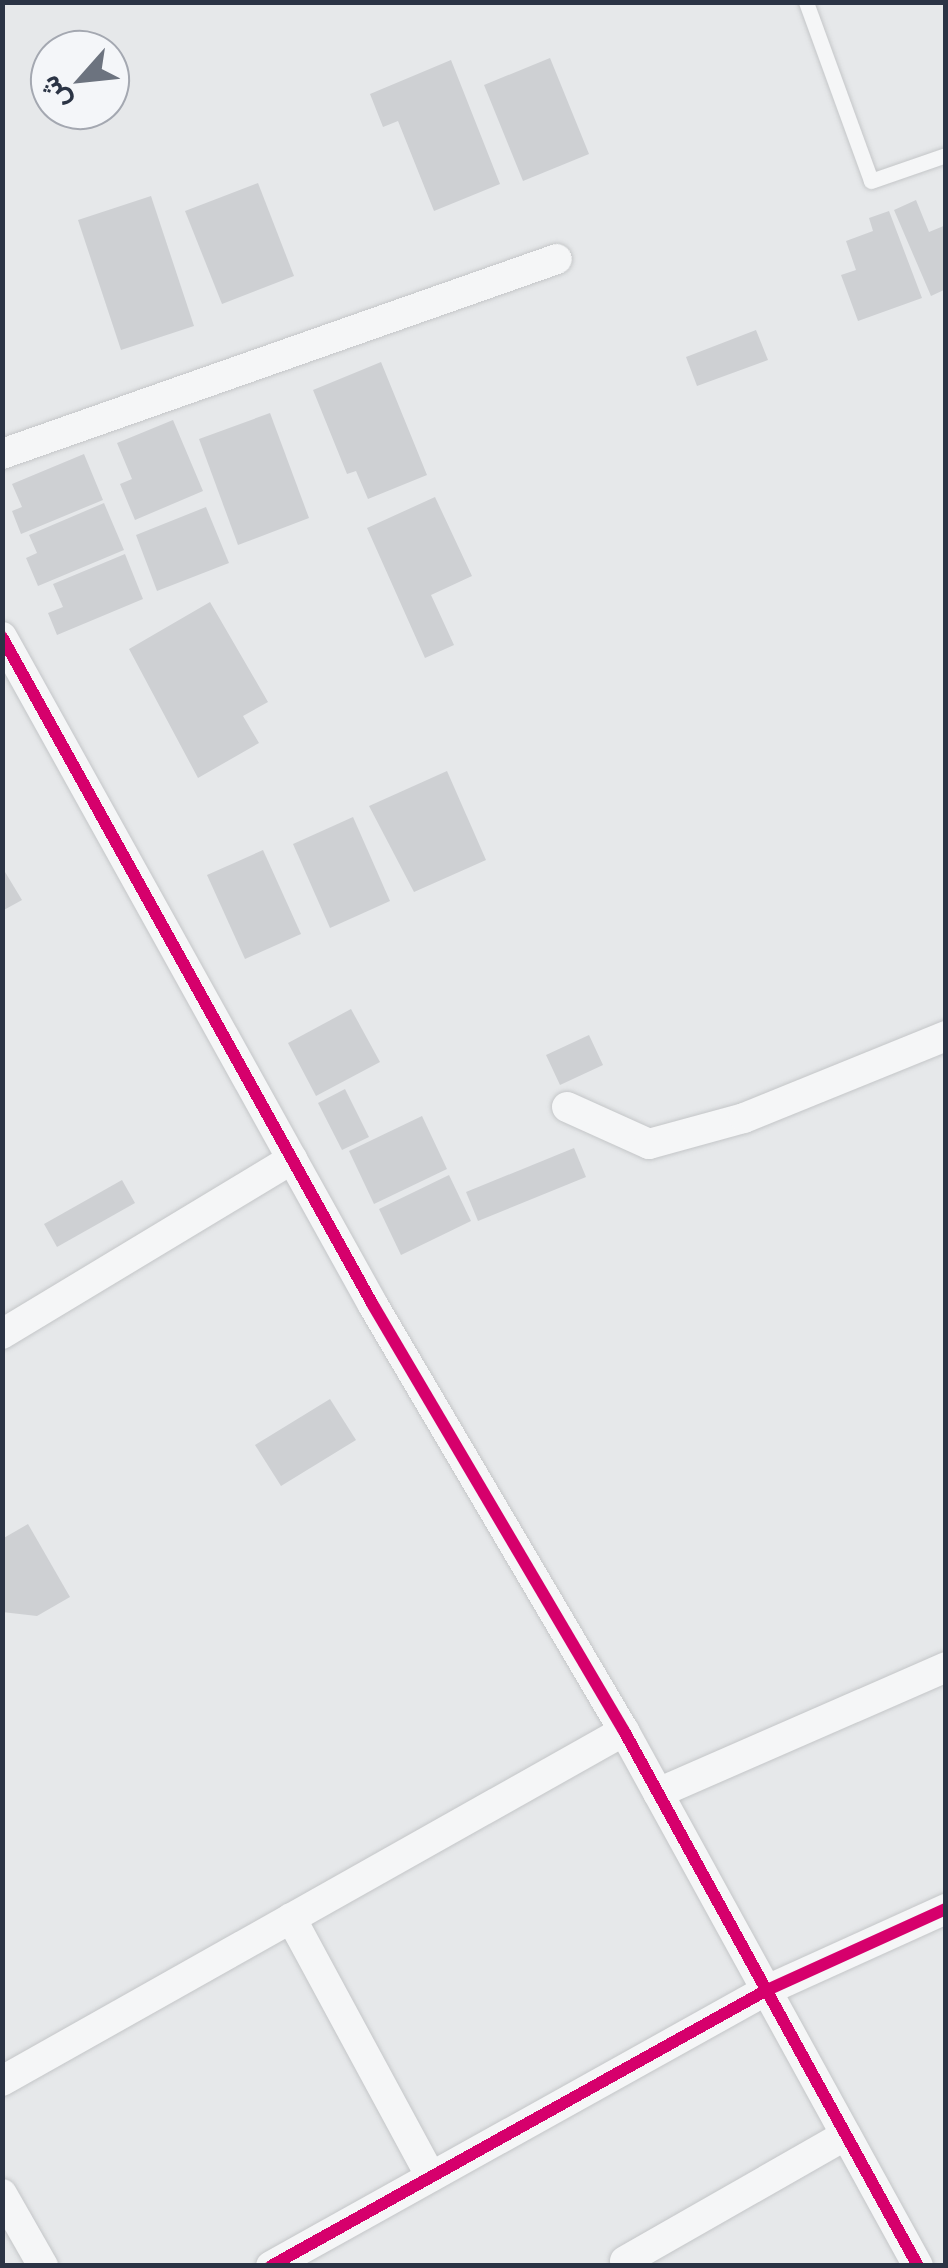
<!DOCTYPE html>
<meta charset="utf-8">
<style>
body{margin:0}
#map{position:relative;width:948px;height:2268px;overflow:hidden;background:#e6e8ea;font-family:"Fira Sans Condensed",Vazirmatn,sans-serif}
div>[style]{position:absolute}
.building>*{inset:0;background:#ced0d3}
.roads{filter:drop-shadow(0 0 2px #c4c6c8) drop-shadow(0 0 2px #c4c6c8)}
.service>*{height:15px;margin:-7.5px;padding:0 7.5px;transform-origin:7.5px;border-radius:7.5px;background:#f5f6f7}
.minor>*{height:30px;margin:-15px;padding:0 15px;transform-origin:15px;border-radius:15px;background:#f5f6f7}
.cycleway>*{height:12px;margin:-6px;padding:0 6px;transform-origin:6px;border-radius:6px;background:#d6006c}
span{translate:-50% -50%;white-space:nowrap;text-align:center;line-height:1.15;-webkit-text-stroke:10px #f4f6f9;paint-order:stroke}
.frame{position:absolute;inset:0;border:5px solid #2b3445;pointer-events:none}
.north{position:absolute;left:30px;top:30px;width:100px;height:100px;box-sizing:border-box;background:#f4f6f9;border:2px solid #a4a8b1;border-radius:50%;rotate:243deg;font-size:28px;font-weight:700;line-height:40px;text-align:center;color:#2b3445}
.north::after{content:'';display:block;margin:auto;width:35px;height:45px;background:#6c737f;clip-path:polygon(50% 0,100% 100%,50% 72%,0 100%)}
</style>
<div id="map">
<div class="building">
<i style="clip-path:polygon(550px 58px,589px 154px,523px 181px,484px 85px)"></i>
<i style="clip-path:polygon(451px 60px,500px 184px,434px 211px,398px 121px,383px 127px,370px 94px)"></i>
<i style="clip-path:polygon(258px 183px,294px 276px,222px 304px,185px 211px)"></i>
<i style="clip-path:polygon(151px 196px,194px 326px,121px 350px,78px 220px)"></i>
<i style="clip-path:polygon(916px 200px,929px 232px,946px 225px,946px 289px,931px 296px,894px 210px)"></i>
<i style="clip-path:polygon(889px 211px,922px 298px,858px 321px,841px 275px,856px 270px,846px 241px,873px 231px,869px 218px)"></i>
<i style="clip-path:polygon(756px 330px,768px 360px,697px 386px,686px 357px)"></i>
<i style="clip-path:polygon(381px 362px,427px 475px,368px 499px,356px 471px,347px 474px,313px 390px)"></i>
<i style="clip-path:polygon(270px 413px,309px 518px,238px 545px,199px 439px)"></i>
<i style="clip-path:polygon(173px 420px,203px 491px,135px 520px,120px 484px,132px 479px,117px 443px)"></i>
<i style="clip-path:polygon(84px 454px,103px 500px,21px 534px,12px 511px,22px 507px,12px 484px)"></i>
<i style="clip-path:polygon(435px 497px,472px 576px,431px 595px,454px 645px,425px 658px,367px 528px)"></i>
<i style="clip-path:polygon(104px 503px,124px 550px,38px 586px,26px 558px,37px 553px,29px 535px)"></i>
<i style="clip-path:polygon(206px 507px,229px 563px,157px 591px,136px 535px)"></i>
<i style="clip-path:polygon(125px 554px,143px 599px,57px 635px,48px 613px,63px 607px,53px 584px)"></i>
<i style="clip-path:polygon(210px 602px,268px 702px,243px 716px,259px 743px,198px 778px,129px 649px)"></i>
<i style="clip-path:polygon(447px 771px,486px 860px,414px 892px,369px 806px)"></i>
<i style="clip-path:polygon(353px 817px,390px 901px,330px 928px,293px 844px)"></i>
<i style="clip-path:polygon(263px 850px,301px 934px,245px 959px,207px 875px)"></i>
<i style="clip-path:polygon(2px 867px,22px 900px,2px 911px)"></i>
<i style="clip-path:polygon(351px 1009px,380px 1062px,316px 1096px,288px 1043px)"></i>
<i style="clip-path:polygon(589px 1035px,603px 1065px,560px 1085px,546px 1055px)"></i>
<i style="clip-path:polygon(345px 1089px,369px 1137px,342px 1150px,318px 1103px)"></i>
<i style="clip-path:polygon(422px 1116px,447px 1169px,374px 1204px,349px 1151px)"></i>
<i style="clip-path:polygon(574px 1148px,586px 1177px,478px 1221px,466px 1192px)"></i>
<i style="clip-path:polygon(449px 1175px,471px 1221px,401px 1255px,379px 1209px)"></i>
<i style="clip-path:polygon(122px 1180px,135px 1203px,57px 1247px,44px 1224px)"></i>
<i style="clip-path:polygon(330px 1399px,356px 1440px,281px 1486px,255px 1445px)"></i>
<i style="clip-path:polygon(28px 1524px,70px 1597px,37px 1616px,2px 1612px,2px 1539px)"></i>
</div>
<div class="roads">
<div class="service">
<i style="left:806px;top:2px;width:190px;rotate:70deg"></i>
<i style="left:871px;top:181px;width:79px;rotate:-19.1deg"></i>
</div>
<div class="minor">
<i style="left:2px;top:454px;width:588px;rotate:-19.36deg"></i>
<i style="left:2px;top:637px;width:764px;rotate:60.95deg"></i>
<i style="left:373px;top:1305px;width:494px;rotate:59.5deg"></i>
<i style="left:624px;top:1731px;width:610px;rotate:61.21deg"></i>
<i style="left:567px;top:1107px;width:90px;rotate:24.3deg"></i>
<i style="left:649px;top:1144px;width:98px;rotate:-15.3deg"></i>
<i style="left:744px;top:1118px;width:218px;rotate:-22.1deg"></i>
<i style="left:2px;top:1334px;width:339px;rotate:-31.1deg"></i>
<i style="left:658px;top:1793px;width:314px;rotate:-23.6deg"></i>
<i style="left:291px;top:1918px;width:294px;rotate:61.6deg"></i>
<i style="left:2px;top:2081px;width:714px;rotate:-29.37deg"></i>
<i style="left:2px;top:2194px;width:83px;rotate:60.3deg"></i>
<i style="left:625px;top:2261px;width:254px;rotate:-29.7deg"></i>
<i style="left:271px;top:2266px;width:565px;rotate:-29.1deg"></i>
<i style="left:765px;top:1991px;width:199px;rotate:-24.4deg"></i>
</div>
</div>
<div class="cycleway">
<i style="left:2px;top:637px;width:764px;rotate:60.95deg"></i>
<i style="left:373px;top:1305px;width:494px;rotate:59.5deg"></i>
<i style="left:624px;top:1731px;width:610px;rotate:61.21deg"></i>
<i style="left:271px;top:2266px;width:565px;rotate:-29.1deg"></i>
<i style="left:765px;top:1991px;width:199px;rotate:-24.4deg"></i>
</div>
<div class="frame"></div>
<div class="north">ش</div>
</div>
